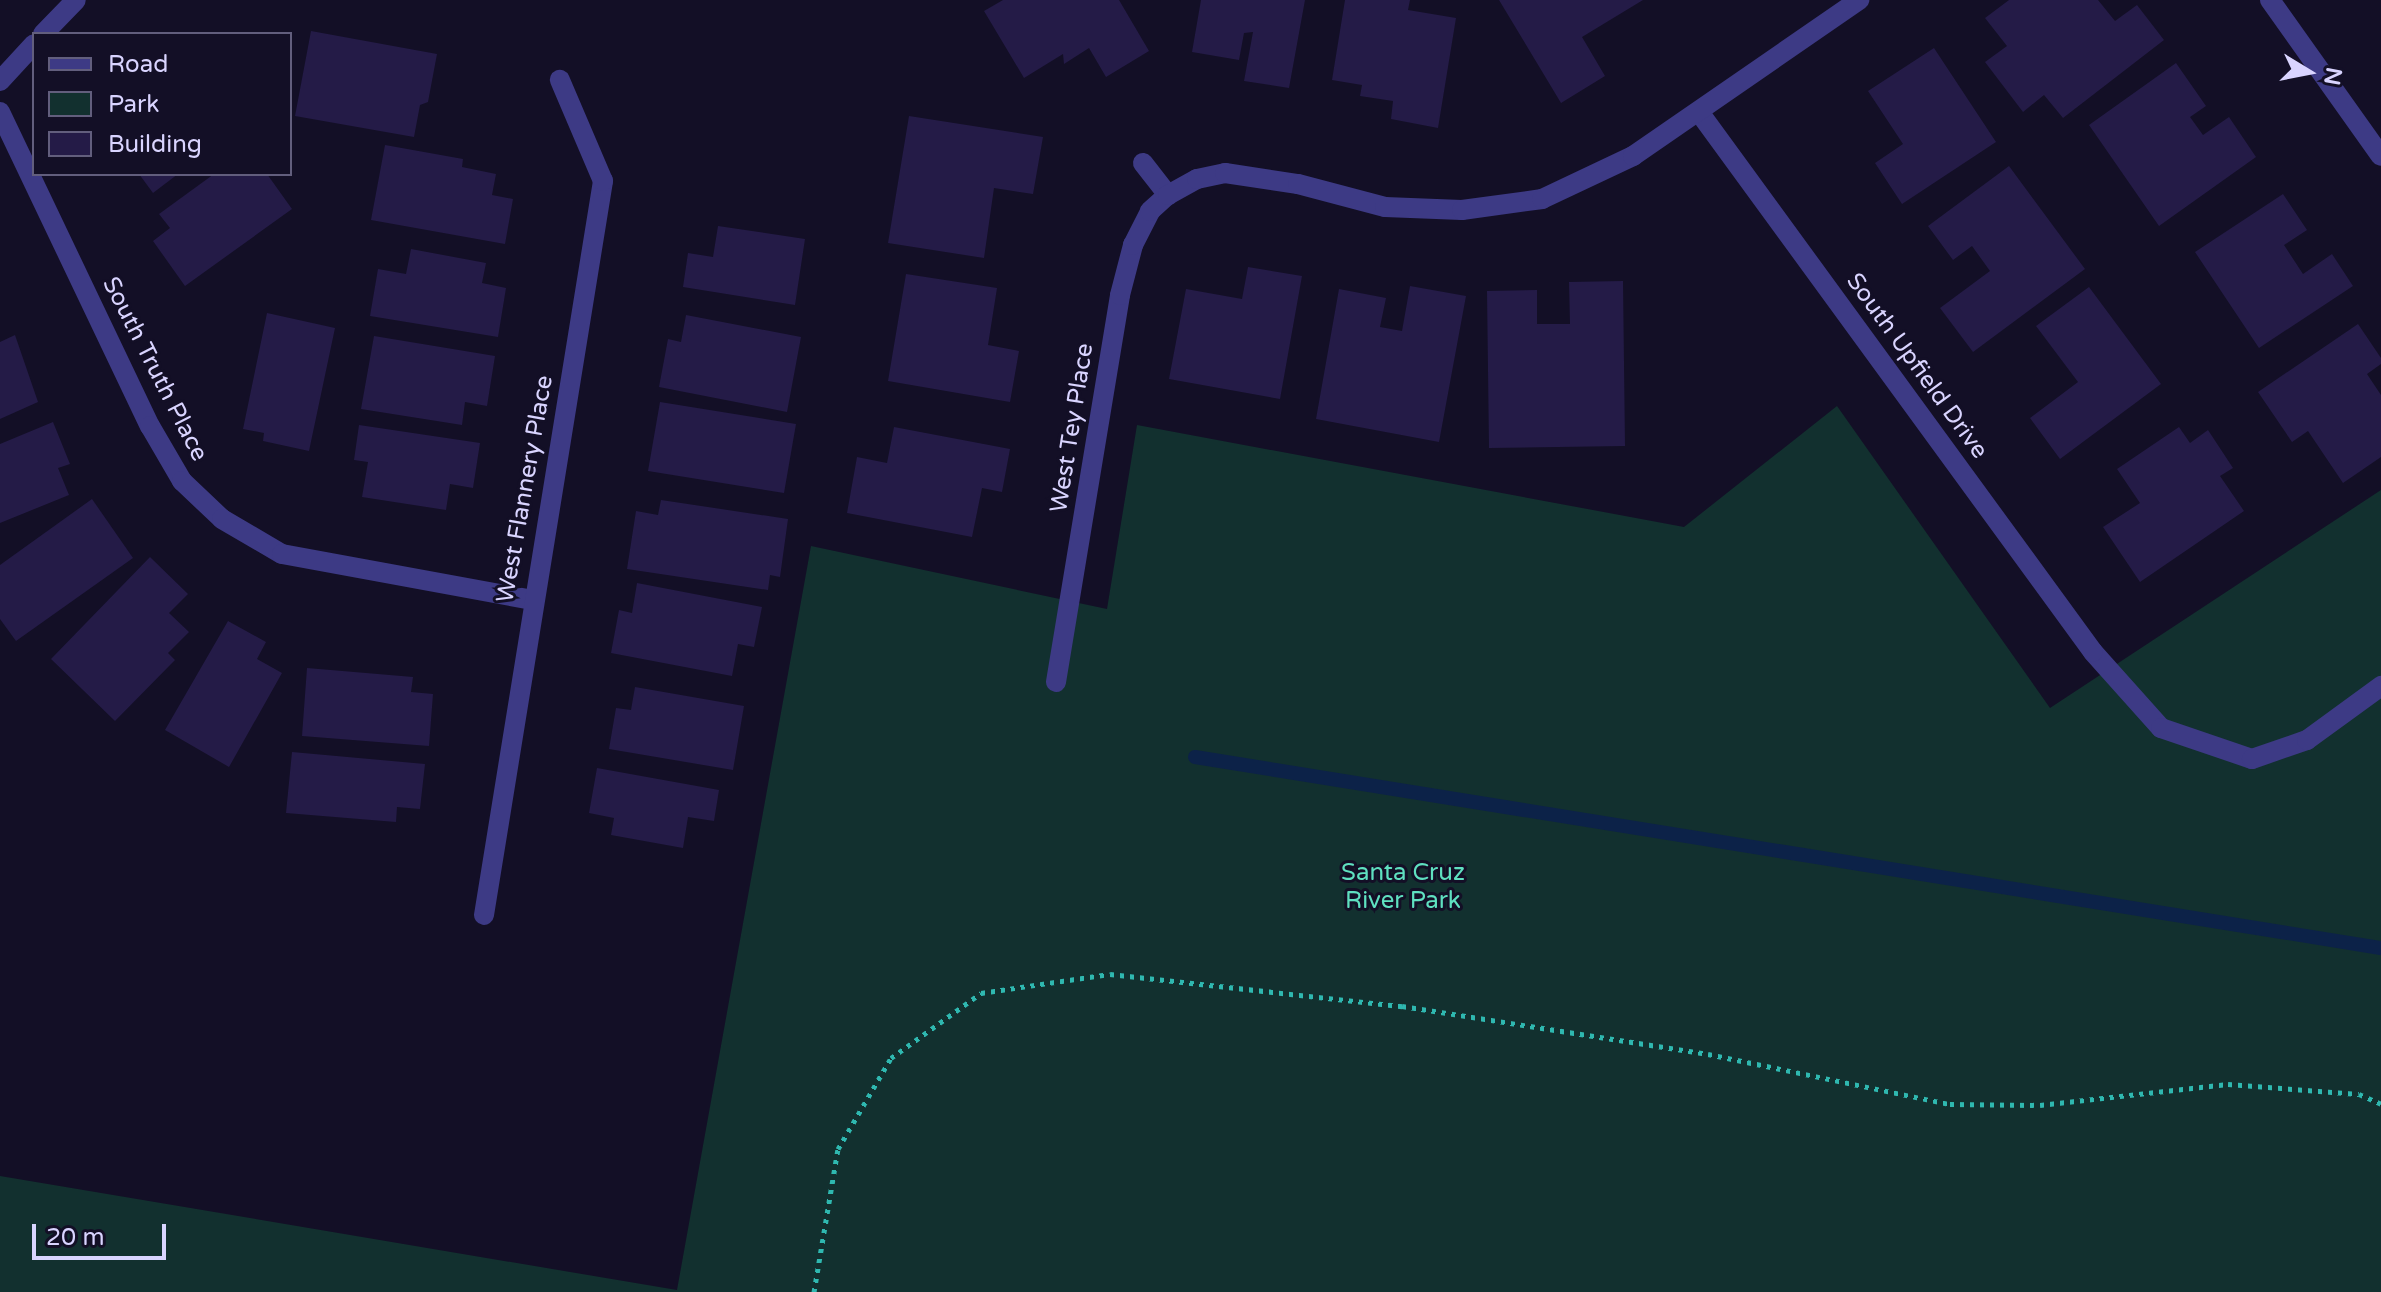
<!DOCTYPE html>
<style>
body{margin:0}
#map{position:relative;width:2381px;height:1292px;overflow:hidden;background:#130f26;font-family:"Varela Round",sans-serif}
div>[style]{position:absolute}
.green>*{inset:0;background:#12302f}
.stream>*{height:14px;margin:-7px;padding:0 7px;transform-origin:7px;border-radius:7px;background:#0c2248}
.building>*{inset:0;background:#241b47}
.path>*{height:5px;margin-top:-2.5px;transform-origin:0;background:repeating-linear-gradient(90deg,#2fb8b0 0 4px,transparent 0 10px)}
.service>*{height:20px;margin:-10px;padding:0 10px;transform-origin:10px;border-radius:10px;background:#3d3a85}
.minor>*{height:20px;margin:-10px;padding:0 10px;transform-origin:10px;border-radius:10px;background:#3d3a85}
span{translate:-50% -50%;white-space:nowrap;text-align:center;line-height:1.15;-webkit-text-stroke:6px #130f26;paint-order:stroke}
.street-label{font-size:24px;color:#d9d4ff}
.park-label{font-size:24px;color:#5fe0c0}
.legend{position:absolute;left:32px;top:32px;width:260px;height:144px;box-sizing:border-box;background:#130f26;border:2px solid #625e7d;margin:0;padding:10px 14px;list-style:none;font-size:24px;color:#d9d4ff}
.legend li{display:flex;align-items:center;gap:16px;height:40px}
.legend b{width:40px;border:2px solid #625e7d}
.north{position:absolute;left:2269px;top:32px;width:80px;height:80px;-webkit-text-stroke:6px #130f26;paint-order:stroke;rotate:100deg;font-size:22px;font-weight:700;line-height:32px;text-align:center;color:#d9d4ff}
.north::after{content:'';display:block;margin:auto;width:28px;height:36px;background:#d9d4ff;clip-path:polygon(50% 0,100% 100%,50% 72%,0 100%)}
.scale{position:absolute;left:32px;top:1224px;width:134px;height:36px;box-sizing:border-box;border:4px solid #d9d4ff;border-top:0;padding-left:10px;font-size:24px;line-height:28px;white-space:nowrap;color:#d9d4ff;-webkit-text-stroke:6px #130f26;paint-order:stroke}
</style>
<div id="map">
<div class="green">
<i style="clip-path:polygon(1837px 406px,2050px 708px,2381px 490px,2381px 1292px,0 1292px,0 1176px,677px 1290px,811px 546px,1107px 609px,1137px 425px,1684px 527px)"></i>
</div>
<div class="stream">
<i style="left:1195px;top:757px;width:1201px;rotate:9.15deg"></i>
</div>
<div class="building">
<i style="clip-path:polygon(1003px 0,1119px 0,1149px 51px,1106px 77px,1089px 48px,1064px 64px,1063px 54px,1024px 78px,984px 11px)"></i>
<i style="clip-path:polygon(1201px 0,1305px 0,1289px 88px,1244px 81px,1253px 32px,1244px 33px,1239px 60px,1192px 52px)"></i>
<i style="clip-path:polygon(1345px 0,1410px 0,1408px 10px,1456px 18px,1438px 128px,1391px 119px,1393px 101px,1360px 96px,1362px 85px,1332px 80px)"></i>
<i style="clip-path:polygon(1499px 0,1643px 0,1582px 37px,1605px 76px,1561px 103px)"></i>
<i style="clip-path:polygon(2009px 0,2098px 0,2115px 21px,2137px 5px,2164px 40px,2063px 118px,2044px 95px,2023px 112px,1985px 62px,2007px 46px,1985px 18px)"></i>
<i style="clip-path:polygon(311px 31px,437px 54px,428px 102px,420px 105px,414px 137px,295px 116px)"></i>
<i style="clip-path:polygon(1934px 48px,1996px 142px,1902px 204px,1875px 163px,1903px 144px,1868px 91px)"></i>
<i style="clip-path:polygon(2176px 63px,2206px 106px,2190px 117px,2203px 135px,2229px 117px,2256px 157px,2159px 226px,2089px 125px)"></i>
<i style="clip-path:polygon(909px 116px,1043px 137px,1033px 194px,994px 188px,984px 258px,888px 243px)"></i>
<i style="clip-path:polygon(385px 145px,463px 159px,462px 167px,496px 174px,492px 195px,513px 199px,505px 244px,371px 220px)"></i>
<i style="clip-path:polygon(2009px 166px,2085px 269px,1973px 352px,1940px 308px,1990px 271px,1972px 246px,1953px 260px,1928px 226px)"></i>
<i style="clip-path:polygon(139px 174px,178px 174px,153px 193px)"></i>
<i style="clip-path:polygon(214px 174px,267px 174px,292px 209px,185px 286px,153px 241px,170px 228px,159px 214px)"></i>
<i style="clip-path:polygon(2283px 194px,2307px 230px,2284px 245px,2303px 274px,2332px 254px,2353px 286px,2259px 348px,2195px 252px)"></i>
<i style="clip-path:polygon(718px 226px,805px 239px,795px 305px,683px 287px,688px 253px,713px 257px)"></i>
<i style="clip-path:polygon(411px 249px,486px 263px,482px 283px,506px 288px,498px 337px,370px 316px,378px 269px,406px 274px)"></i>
<i style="clip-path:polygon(1248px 267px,1302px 276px,1280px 399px,1169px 379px,1186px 289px,1242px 299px)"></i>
<i style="clip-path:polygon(906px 274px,997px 288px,988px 345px,1019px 351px,1010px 402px,888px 381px)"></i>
<i style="clip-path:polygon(1623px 281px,1625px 446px,1489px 448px,1487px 291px,1537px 290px,1537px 324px,1570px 324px,1569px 282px)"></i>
<i style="clip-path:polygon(1410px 286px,1466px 296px,1439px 442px,1316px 419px,1339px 289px,1386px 298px,1380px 327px,1402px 331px)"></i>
<i style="clip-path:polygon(2089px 287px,2161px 384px,2060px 459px,2030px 418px,2078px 382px,2036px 326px)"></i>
<i style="clip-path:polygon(267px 313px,335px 328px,309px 451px,263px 441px,264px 433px,243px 429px)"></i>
<i style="clip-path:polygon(686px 315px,801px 337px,787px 412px,659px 387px,668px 339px,681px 342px)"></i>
<i style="clip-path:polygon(2358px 324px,2381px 358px,2381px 364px,2367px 374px,2381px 395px,2381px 457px,2343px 483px,2308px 431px,2292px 442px,2258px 392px)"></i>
<i style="clip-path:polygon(15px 335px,38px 402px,0 419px,0 342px)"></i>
<i style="clip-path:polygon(374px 336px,495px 356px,487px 406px,465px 402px,462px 425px,361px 409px)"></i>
<i style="clip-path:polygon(660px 402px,796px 424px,784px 493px,648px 471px)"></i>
<i style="clip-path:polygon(53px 422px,70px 464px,58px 468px,69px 495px,0 523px,0 444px)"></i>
<i style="clip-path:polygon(359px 425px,480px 443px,473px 488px,450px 484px,446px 510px,362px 497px,368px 462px,354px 460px)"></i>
<i style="clip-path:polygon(894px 427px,1010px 449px,1002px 492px,982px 488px,972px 537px,847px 513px,857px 457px,887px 463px)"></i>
<i style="clip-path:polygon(2179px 427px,2190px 443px,2208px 430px,2233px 468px,2220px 476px,2244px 511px,2140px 582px,2103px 527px,2140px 503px,2117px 469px)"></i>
<i style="clip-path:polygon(92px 499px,133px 558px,16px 641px,0 619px,0 565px)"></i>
<i style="clip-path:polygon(661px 500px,788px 519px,780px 577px,770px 575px,768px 590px,627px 569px,636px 511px,658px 515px)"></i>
<i style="clip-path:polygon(150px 557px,188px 594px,169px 613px,189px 632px,168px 653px,175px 660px,115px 721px,51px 659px)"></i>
<i style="clip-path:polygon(637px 583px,762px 607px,754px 647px,738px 644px,732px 676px,611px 653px,619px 610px,632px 613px)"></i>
<i style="clip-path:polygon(228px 621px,266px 642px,257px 659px,282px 673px,229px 767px,165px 730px)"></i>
<i style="clip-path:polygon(307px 668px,413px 677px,411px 692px,433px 694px,429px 746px,302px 736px)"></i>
<i style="clip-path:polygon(635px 687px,744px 706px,733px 770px,609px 749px,616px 708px,631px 710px)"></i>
<i style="clip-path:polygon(292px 752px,425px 764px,420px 809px,397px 807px,396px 822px,286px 813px)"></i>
<i style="clip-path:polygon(597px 768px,719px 790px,714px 821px,688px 817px,683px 848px,611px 835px,614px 818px,589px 813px)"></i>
</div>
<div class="path">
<i style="left:814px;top:1292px;width:145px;rotate:-80.5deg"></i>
<i style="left:838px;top:1149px;width:105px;rotate:-59.8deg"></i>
<i style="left:891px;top:1058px;width:111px;rotate:-35.8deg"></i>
<i style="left:981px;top:993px;width:130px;rotate:-8.4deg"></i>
<i style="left:1110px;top:974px;width:294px;rotate:6.3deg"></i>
<i style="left:1402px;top:1006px;width:310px;rotate:8.9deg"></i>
<i style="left:1708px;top:1054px;width:247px;rotate:11.7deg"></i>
<i style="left:1950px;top:1104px;width:90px;rotate:0.6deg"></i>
<i style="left:2040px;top:1105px;width:189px;rotate:-6.4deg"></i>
<i style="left:2228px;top:1084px;width:131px;rotate:4.4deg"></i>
<i style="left:2359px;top:1094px;width:24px;rotate:24deg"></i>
</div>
<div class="service">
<i style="left:2093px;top:652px;width:102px;rotate:48.2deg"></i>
<i style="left:2161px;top:728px;width:96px;rotate:18.8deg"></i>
<i style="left:2252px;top:759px;width:58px;rotate:-19.1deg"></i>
<i style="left:2307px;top:740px;width:92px;rotate:-36.1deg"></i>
</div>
<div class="minor">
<i style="left:2270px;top:0;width:191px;rotate:54.6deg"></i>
<i style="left:43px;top:34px;width:47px;rotate:-45.9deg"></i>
<i style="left:0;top:81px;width:50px;rotate:-47.4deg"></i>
<i style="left:0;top:112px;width:348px;rotate:64.5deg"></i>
<i style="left:150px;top:426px;width:64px;rotate:59.8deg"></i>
<i style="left:182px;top:481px;width:55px;rotate:43.5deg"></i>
<i style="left:222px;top:519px;width:69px;rotate:30.3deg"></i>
<i style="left:282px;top:554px;width:254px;rotate:10.4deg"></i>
<i style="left:1699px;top:112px;width:668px;rotate:53.88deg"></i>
<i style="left:1143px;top:163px;width:41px;rotate:52deg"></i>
<i style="left:1056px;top:682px;width:392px;rotate:-80.6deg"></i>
<i style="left:1120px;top:295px;width:52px;rotate:-75.4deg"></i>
<i style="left:1133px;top:245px;width:38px;rotate:-63deg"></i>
<i style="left:1150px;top:211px;width:24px;rotate:-42deg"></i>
<i style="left:1168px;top:195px;width:33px;rotate:-29deg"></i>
<i style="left:1197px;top:179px;width:29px;rotate:-12deg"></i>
<i style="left:1225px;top:173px;width:74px;rotate:8.6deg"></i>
<i style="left:1298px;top:184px;width:90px;rotate:14.8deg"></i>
<i style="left:1385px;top:207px;width:77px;rotate:2.2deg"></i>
<i style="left:1462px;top:210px;width:81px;rotate:-7.8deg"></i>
<i style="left:1542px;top:199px;width:101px;rotate:-25.3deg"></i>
<i style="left:1633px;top:156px;width:275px;rotate:-34.6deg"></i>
<i style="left:484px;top:915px;width:744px;rotate:-80.79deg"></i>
<i style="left:603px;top:181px;width:110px;rotate:-113.1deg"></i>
</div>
<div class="street-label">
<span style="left:1917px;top:366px;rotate:54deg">South Upfield Drive</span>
<span style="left:155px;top:369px;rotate:63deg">South Truth Place</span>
<span style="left:1072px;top:428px;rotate:-81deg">West Tey Place</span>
<span style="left:525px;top:489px;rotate:-80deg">West Flannery Place</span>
</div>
<div class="park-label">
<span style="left:1403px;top:887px">Santa Cruz<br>River Park</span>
</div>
<ul class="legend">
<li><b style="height:10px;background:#3d3a85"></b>Road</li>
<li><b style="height:22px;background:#12302f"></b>Park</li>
<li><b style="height:22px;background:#241b47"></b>Building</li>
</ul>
<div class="north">N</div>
<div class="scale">20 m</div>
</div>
